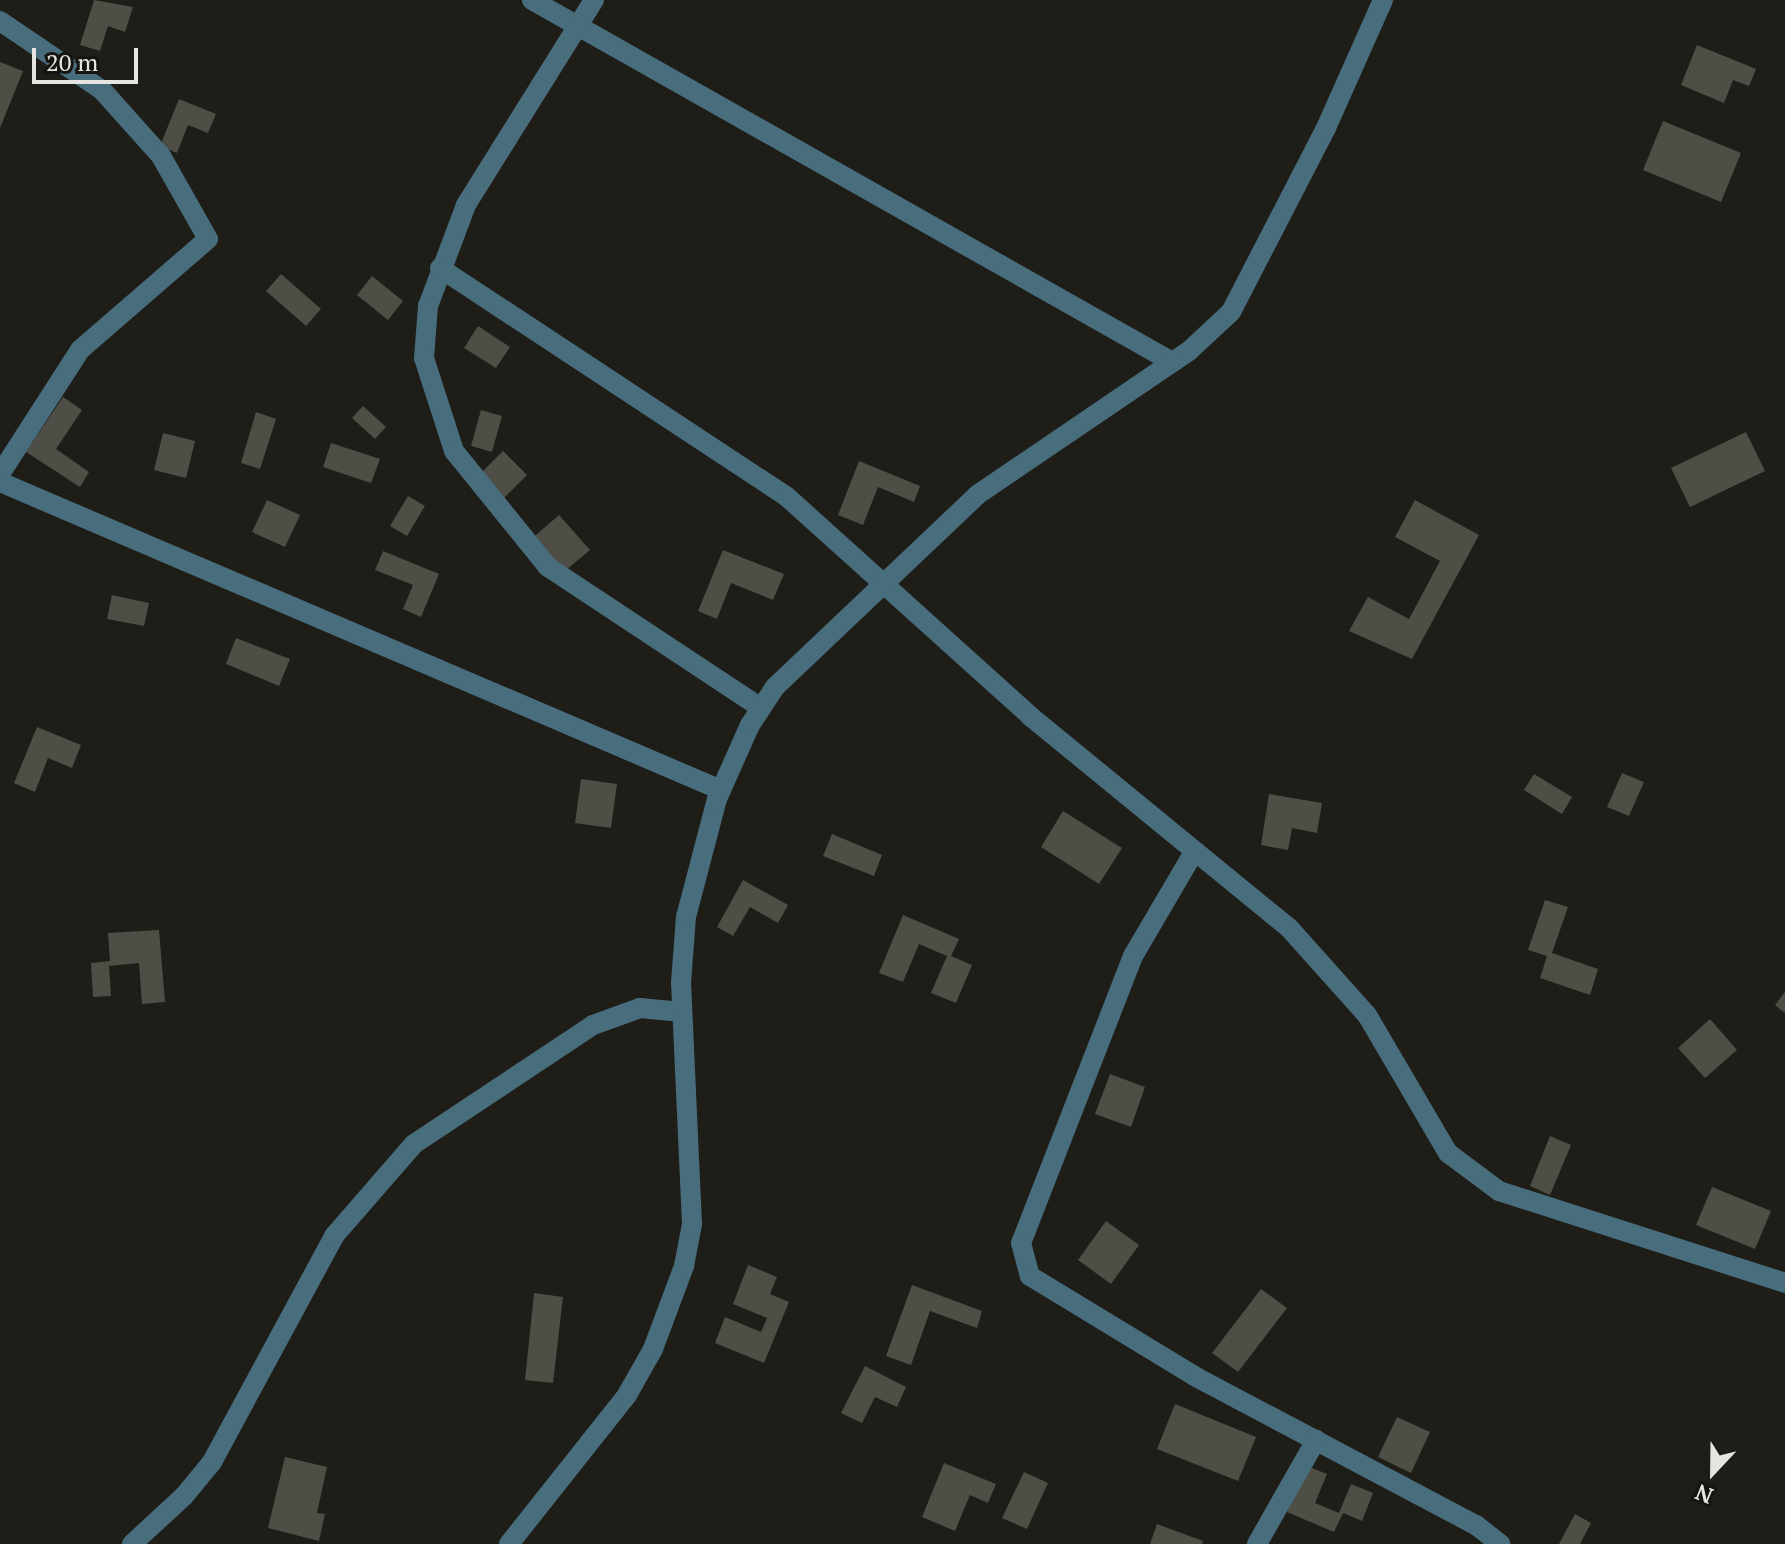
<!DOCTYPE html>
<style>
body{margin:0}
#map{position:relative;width:1785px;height:1544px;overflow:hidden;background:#1e1d18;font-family:"PT Serif",serif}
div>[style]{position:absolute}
.building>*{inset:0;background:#4e4d46}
.minor>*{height:20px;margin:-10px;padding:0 10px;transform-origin:10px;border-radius:10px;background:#486d7d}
span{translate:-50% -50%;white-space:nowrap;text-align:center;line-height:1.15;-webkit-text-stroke:7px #15140f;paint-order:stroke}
.north{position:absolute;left:1673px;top:1432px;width:80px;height:80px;-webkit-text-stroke:6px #15140f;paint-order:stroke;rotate:202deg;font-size:22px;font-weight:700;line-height:32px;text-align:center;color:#e6e5e1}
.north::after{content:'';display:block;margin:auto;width:28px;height:36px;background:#e6e5e1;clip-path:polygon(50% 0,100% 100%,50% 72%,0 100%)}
.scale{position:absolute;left:32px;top:48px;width:106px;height:36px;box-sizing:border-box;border:4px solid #e6e5e1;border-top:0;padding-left:10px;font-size:24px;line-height:28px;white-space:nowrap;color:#e6e5e1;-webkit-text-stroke:6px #15140f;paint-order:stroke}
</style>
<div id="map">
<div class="building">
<i style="clip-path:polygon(94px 0,133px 7px,125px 32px,108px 26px,100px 51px,80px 45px)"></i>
<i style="clip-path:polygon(1697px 45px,1756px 69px,1749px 86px,1733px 80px,1724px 103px,1681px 85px)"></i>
<i style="clip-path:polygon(0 62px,23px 71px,0 128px)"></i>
<i style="clip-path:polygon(179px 99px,216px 114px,208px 133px,188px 125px,177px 153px,160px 146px)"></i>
<i style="clip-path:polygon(1663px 121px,1741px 153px,1721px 202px,1643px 170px)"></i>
<i style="clip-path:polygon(281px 274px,321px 309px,306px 326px,266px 291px)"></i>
<i style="clip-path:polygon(372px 276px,403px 301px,388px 320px,357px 295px)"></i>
<i style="clip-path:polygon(478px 326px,510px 347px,496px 368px,464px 348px)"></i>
<i style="clip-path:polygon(63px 397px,82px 410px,56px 449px,89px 472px,80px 487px,26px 452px)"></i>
<i style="clip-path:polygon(363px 406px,386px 427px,375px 439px,352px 418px)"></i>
<i style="clip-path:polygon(481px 410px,502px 416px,492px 452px,471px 446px)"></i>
<i style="clip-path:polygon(256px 412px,276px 419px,260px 469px,241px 463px)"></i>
<i style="clip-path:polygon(1746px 432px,1765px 471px,1690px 507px,1671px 468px)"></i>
<i style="clip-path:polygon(163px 433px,195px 441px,186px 478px,154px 470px)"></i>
<i style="clip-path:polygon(331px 443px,380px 459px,371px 483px,323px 467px)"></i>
<i style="clip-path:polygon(503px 451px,527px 475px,503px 499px,479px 475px)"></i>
<i style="clip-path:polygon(859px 461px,920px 486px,914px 502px,878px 487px,863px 525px,838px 515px)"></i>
<i style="clip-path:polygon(408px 496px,425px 506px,407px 536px,390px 526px)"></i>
<i style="clip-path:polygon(267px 500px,300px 515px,285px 547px,252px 532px)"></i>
<i style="clip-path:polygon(1415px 500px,1479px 535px,1412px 659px,1349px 631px,1368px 597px,1409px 619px,1440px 561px,1395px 537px)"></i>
<i style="clip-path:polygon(559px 515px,590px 550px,559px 576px,529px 541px)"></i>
<i style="clip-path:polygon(723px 550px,784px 574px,773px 600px,731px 583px,717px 619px,698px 611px)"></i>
<i style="clip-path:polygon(383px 551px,439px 574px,421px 617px,403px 609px,413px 585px,375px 570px)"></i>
<i style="clip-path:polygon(112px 595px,149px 603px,144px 626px,107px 619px)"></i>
<i style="clip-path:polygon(236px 638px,290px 659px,279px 686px,226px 664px)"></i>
<i style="clip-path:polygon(37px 727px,81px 745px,72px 768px,48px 758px,35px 792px,14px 783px)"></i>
<i style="clip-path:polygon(1622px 773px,1644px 782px,1629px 816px,1607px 807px)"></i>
<i style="clip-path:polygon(1534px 774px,1572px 797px,1562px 814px,1524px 790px)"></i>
<i style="clip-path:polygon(581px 779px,617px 784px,611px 828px,575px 823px)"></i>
<i style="clip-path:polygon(1269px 794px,1322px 803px,1317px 833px,1292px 828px,1288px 850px,1261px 845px)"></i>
<i style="clip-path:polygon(1063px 811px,1122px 848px,1099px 884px,1041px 847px)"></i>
<i style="clip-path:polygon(832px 834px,882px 855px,874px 876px,823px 856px)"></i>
<i style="clip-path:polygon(743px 880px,788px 905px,778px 923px,750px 907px,733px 936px,717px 927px)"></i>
<i style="clip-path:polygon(1545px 900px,1568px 907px,1552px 953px,1598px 969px,1590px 995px,1540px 978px,1547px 956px,1528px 950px)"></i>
<i style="clip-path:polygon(903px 915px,959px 939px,951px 956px,972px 965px,956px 1003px,931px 993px,947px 956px,919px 944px,903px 982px,879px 973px)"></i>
<i style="clip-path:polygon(159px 930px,165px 1002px,142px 1004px,139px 963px,109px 966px,111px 996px,93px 997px,91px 963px,110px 961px,108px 933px)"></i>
<i style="clip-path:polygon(1785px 992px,1785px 1013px,1775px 1005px)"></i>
<i style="clip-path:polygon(1710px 1019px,1737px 1050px,1705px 1078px,1678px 1048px)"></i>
<i style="clip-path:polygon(1110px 1074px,1145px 1087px,1131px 1127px,1095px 1114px)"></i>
<i style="clip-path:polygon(1550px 1136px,1571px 1145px,1550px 1195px,1530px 1186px)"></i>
<i style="clip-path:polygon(1712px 1187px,1771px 1211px,1755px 1249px,1696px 1225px)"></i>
<i style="clip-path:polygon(1106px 1221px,1139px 1245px,1111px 1284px,1078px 1260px)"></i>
<i style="clip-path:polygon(748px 1265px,777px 1277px,770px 1294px,789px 1302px,764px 1363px,715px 1343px,725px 1317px,761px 1332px,767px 1318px,733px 1304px)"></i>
<i style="clip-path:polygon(912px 1285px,982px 1311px,977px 1328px,930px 1311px,911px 1365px,886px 1356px)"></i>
<i style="clip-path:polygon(1261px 1289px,1287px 1308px,1238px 1372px,1212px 1353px)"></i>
<i style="clip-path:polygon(534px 1293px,563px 1297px,553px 1383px,525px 1380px)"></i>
<i style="clip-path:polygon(865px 1366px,906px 1387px,897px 1407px,875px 1397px,862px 1423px,841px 1413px)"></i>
<i style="clip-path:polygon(1175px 1404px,1256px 1437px,1238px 1481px,1157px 1449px)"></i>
<i style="clip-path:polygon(1397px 1417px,1430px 1432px,1411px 1473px,1378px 1457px)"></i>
<i style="clip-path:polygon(285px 1457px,327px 1467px,317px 1513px,325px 1514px,319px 1541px,268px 1528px)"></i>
<i style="clip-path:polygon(944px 1463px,996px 1484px,988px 1503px,970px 1495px,955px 1531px,922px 1517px)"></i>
<i style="clip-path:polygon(1307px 1466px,1327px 1474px,1315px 1503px,1339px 1513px,1351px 1484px,1373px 1493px,1362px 1521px,1343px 1513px,1334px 1532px,1287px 1512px)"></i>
<i style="clip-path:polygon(1024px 1472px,1048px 1483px,1027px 1529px,1002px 1518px)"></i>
<i style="clip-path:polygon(1575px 1514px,1591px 1523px,1580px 1544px,1559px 1544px)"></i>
<i style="clip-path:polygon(1157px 1524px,1203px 1541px,1202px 1544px,1150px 1544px)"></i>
</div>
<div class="minor">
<i style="left:532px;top:0;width:735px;rotate:29.49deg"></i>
<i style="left:594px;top:0;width:242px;rotate:122deg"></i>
<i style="left:466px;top:205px;width:108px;rotate:110.6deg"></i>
<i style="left:428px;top:306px;width:52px;rotate:94.4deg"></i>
<i style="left:424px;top:358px;width:98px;rotate:72.1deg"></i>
<i style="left:454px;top:451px;width:149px;rotate:51deg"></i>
<i style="left:548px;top:567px;width:255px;rotate:33.5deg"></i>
<i style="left:0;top:21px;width:123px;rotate:34.1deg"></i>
<i style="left:102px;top:90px;width:89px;rotate:48.2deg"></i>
<i style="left:161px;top:156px;width:95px;rotate:60.5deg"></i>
<i style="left:208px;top:239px;width:169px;rotate:139.1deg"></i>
<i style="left:80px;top:350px;width:148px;rotate:122.8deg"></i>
<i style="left:440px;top:268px;width:414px;rotate:33.4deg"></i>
<i style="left:786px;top:496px;width:329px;rotate:42deg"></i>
<i style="left:1030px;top:716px;width:336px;rotate:39.3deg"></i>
<i style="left:1290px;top:929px;width:115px;rotate:48.2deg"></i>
<i style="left:1367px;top:1015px;width:160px;rotate:59.6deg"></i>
<i style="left:1448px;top:1153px;width:64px;rotate:36.7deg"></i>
<i style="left:1499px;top:1191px;width:300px;rotate:17.8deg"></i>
<i style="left:0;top:482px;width:784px;rotate:23.13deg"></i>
<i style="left:1194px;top:852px;width:121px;rotate:120.4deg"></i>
<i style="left:1133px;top:956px;width:308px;rotate:111.3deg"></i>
<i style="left:1021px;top:1243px;width:34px;rotate:75deg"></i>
<i style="left:1030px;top:1276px;width:194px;rotate:31.3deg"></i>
<i style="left:1196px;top:1377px;width:317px;rotate:27.9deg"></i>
<i style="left:1476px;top:1525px;width:31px;rotate:38deg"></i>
<i style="left:132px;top:1544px;width:71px;rotate:-42.7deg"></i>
<i style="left:184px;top:1496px;width:44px;rotate:-50.5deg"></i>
<i style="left:212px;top:1462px;width:257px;rotate:-61.6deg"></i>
<i style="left:334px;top:1236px;width:122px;rotate:-49deg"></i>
<i style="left:414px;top:1144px;width:215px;rotate:-33.6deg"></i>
<i style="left:593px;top:1025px;width:50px;rotate:-19.9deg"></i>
<i style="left:640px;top:1008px;width:42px;rotate:5.4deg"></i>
<i style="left:509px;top:1544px;width:190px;rotate:-51.6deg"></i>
<i style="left:627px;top:1395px;width:53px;rotate:-60.5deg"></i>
<i style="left:653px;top:1349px;width:89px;rotate:-69.5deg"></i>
<i style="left:684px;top:1266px;width:43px;rotate:-79.2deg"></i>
<i style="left:692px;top:1224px;width:241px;rotate:-92.6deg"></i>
<i style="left:681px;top:983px;width:66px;rotate:-85.7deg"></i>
<i style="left:686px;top:917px;width:122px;rotate:-75.3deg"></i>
<i style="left:717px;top:799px;width:81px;rotate:-66deg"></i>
<i style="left:750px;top:725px;width:45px;rotate:-56.7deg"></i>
<i style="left:775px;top:687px;width:279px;rotate:-43.5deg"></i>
<i style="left:977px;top:495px;width:256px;rotate:-34.2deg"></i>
<i style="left:1189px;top:351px;width:57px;rotate:-42.9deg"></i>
<i style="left:1231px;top:312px;width:207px;rotate:-62.7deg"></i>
<i style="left:1326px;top:128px;width:140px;rotate:-66deg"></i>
<i style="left:1257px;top:1544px;width:120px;rotate:-60.4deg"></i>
</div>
<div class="north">N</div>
<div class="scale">20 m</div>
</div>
